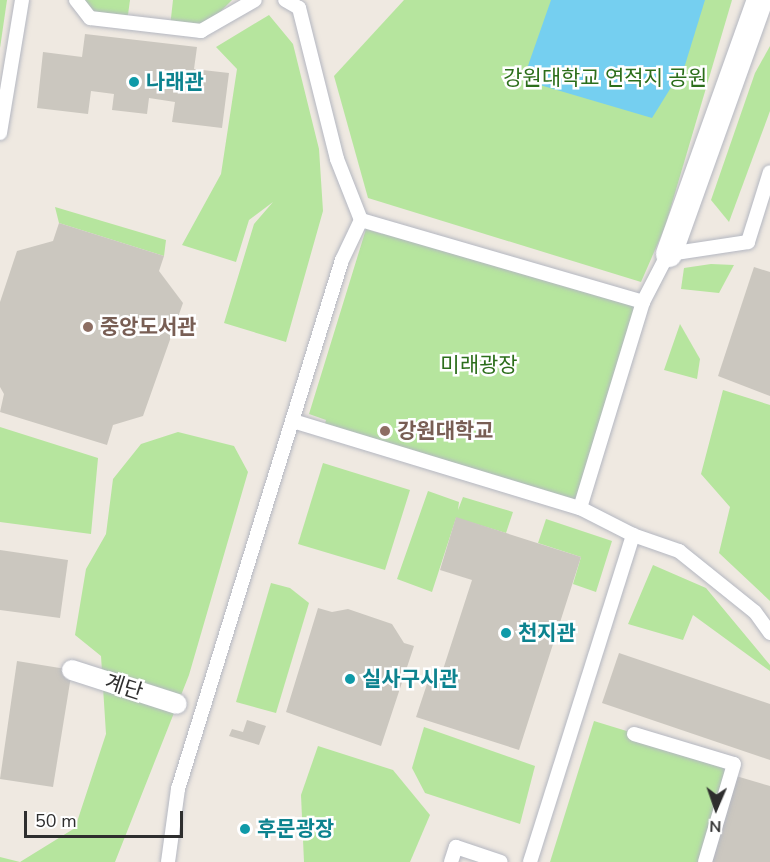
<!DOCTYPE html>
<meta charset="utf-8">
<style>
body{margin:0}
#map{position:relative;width:770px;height:862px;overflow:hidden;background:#efe9e1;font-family:"Nunito Sans","Noto Sans KR",sans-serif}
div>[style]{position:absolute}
.green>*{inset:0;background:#b6e59e}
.water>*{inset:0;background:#75cff0}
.building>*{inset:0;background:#cbc7bf}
.roads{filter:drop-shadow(0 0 2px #b4b7c1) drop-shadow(0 0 2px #b4b7c1)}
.service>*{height:14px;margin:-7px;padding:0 7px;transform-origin:7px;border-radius:7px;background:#fff}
.pedestrian>*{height:20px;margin:-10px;padding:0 10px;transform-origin:10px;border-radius:10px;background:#fff}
.minor>*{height:26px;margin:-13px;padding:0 13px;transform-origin:13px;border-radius:13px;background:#fff}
.dots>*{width:16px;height:16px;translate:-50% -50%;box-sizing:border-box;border:3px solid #fff;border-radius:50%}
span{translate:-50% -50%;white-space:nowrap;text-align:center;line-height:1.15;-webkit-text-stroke:5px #fff;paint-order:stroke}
.park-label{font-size:21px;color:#2c6e1b}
.culture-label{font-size:21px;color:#0d838f;font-weight:700}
.left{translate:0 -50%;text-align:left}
.education-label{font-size:21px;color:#785e54;font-weight:700}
.street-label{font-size:21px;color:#2e2e2e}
.north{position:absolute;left:686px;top:778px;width:60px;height:60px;-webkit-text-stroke:4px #fff;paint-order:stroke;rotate:182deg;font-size:16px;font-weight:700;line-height:24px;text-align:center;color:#2e2e2e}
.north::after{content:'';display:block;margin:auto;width:21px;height:27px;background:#2e2e2e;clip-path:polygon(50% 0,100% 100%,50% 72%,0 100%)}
.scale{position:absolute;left:24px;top:811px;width:159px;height:27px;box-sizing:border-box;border:3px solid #2e2e2e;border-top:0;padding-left:8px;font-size:18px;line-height:21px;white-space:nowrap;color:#2e2e2e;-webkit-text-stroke:4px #fff;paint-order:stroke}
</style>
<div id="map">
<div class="green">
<i style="clip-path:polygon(0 0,7px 0,0 48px)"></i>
<i style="clip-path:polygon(81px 0,130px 0,127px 22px,90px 18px)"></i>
<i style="clip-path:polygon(173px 0,232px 0,201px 31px,170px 27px)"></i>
<i style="clip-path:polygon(404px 0,732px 0,665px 227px,641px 282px,368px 198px,334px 76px)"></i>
<i style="clip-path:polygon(269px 15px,293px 44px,319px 149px,323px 211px,286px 342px,224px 323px,254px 224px,273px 202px,249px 220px,236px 262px,182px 245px,221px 174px,237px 69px,216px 47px)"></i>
<i style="clip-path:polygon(770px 46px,770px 111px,729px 222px,711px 200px,755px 73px)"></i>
<i style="clip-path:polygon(55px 207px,166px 240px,164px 256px,59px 223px)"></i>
<i style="clip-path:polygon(385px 225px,643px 302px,580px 508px,323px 430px,326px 420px,309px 414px,366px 229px,382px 234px)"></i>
<i style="clip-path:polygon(711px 264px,734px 265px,719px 293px,681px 289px,684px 268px)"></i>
<i style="clip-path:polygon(680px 324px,700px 359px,697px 379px,664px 370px)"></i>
<i style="clip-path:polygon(723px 390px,770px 405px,770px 601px,719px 553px,730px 507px,701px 474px)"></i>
<i style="clip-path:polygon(0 427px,98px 458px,91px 534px,0 522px)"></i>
<i style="clip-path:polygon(178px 432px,234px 446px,248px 472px,189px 675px,115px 862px,0 862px,0 857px,20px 862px,75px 828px,106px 734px,101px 656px,75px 635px,86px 569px,106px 534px,113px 479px,141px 444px)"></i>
<i style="clip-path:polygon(323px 463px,410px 490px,385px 570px,298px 544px)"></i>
<i style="clip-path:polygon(428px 491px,459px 502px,458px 510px,463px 497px,513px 512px,506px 533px,456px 518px,432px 592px,397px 579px)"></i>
<i style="clip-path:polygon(546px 519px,612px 541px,596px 592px,573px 584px,581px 557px,538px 543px)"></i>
<i style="clip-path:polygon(653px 565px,706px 588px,770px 665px,770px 671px,693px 615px,683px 640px,628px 624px)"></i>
<i style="clip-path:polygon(271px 583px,290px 588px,309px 603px,276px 713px,236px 702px)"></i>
<i style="clip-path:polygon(594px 721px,734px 764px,706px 862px,550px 862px)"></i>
<i style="clip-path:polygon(424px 727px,535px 766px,520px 824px,425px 793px,412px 768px)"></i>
<i style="clip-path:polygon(318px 746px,393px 770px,430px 815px,410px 862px,304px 862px,301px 795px)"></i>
</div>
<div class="water">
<i style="clip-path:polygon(551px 0,705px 0,685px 65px,652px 118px,523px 80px)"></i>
</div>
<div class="building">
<i style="clip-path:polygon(85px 34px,197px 47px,194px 69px,229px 73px,222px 128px,172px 122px,175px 102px,149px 98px,147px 114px,112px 110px,114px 94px,91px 91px,88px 114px,37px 108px,43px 52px,82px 57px)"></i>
<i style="clip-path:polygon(59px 223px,164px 256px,159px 271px,183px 303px,143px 416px,113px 425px,107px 445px,0 412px,4px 394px,0 387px,0 302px,17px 251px,53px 241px)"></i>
<i style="clip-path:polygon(754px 267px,770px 272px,770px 396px,718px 376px)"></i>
<i style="clip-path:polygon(456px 517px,581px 557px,519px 750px,416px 717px,428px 681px,438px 685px,472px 580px,440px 570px)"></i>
<i style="clip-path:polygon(0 550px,68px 560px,60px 618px,0 610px)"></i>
<i style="clip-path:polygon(318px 608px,332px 612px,348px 609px,392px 624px,404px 643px,414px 646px,381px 746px,286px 712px)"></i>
<i style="clip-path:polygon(619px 653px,770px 704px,770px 760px,602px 703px)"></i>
<i style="clip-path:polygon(17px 661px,72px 670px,53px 787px,0 779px)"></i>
<i style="clip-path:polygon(247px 720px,266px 726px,259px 745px,229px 736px,232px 729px,243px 732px)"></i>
<i style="clip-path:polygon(736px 776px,770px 786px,770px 862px,710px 862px)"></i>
</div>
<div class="roads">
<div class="service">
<i style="left:76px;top:0;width:23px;rotate:52deg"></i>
<i style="left:90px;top:18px;width:112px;rotate:6.7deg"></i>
<i style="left:201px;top:31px;width:62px;rotate:-29.9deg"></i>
<i style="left:0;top:133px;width:135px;rotate:-80.6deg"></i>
<i style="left:361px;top:220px;width:294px;rotate:16.2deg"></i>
<i style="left:669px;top:254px;width:80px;rotate:-8.6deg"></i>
<i style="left:748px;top:242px;width:73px;rotate:-72.6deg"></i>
<i style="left:293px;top:421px;width:300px;rotate:16.9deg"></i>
<i style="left:580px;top:508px;width:59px;rotate:27deg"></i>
<i style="left:633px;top:535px;width:49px;rotate:19.2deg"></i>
<i style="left:679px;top:551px;width:97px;rotate:38.8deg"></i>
<i style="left:755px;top:612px;width:26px;rotate:54deg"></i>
<i style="left:580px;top:508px;width:215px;rotate:-73deg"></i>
<i style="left:643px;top:302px;width:61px;rotate:-62.6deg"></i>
<i style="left:634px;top:734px;width:104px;rotate:16.7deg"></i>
<i style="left:734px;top:764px;width:102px;rotate:106.5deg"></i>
<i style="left:168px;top:862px;width:74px;rotate:-82.2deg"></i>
<i style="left:178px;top:789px;width:554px;rotate:-72.78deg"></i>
<i style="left:342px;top:260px;width:44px;rotate:-64.6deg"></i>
<i style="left:361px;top:220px;width:66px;rotate:-111.5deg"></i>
<i style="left:337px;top:159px;width:156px;rotate:-104.1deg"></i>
<i style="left:299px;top:8px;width:16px;rotate:-150deg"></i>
<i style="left:451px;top:862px;width:16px;rotate:-72deg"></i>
<i style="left:456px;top:847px;width:47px;rotate:18.4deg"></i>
<i style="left:530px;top:862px;width:343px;rotate:-72.5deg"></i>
</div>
<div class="pedestrian">
<i style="left:72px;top:670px;width:110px;rotate:17.9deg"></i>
</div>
<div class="minor">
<i style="left:669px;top:254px;width:270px;rotate:-70.3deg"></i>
</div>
</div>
<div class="dots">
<i style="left:134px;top:82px;background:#0f9aa8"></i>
<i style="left:88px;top:327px;background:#8d6e63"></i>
<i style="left:385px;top:431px;background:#8d6e63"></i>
<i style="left:506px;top:633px;background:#0f9aa8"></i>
<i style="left:350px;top:679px;background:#0f9aa8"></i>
<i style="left:245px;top:829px;background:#0f9aa8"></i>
</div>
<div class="park-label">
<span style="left:605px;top:78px">강원대학교 연적지 공원</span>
<span style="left:479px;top:365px">미래광장</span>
</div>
<div class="culture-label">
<span class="left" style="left:146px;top:82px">나래관</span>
<span class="left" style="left:518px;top:633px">천지관</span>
<span class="left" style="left:362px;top:679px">실사구시관</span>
<span class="left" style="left:257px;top:829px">후문광장</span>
</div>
<div class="education-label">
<span class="left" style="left:100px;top:327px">중앙도서관</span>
<span class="left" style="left:397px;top:431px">강원대학교</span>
</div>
<div class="street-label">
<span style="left:124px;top:687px;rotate:18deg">계단</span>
</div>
<div class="north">N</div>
<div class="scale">50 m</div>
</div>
